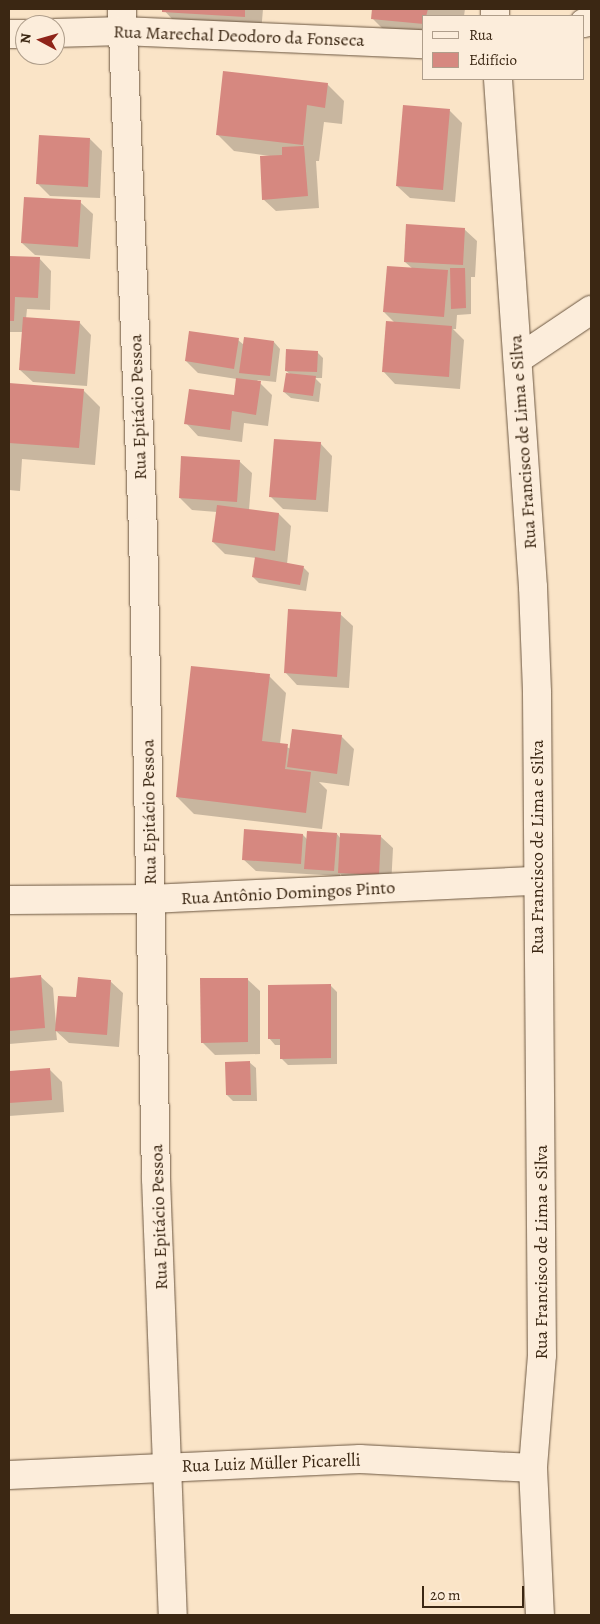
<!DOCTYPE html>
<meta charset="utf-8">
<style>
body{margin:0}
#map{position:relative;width:600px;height:1624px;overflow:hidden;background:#fae4c7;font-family:Alegreya,serif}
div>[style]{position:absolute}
.shadow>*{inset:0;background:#0003}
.building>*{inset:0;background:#d68880}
.roads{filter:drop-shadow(0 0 1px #6b5640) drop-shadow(0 0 1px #6b5640)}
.minor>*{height:28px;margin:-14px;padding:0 14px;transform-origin:14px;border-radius:14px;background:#fceddb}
span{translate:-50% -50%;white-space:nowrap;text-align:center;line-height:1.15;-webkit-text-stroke:4px #fceddb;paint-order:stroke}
.street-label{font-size:18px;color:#3b2713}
.frame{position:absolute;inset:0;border:10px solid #3b2713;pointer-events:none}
.legend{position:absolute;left:422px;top:15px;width:162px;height:65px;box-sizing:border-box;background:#fceddb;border:1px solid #af9e8b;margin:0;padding:6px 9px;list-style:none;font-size:15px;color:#3b2713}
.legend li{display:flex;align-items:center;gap:10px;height:25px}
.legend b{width:25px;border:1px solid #af9e8b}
.north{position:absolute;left:15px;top:15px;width:50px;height:50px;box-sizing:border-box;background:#fceddb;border:1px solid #af9e8b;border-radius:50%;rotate:276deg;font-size:14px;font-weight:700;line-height:20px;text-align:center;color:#3b2713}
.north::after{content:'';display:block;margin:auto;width:18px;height:22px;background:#8f2418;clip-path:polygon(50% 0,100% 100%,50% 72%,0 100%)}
.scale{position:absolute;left:422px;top:1586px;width:102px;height:22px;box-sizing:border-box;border:2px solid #3b2713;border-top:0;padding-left:6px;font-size:15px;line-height:18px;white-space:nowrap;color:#3b2713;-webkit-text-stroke:4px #fceddb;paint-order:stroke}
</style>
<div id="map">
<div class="shadow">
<i style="clip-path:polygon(163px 9px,263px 9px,261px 33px,180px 28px)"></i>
<i style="clip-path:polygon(373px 9px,465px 9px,464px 16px,424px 16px,424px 34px,385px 31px,373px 19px)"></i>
<i style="clip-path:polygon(327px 84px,344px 101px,342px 124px,324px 122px,319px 161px,316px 161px,319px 208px,276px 211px,263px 199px,270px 156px,234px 151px,217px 134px)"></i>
<i style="clip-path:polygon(404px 107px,450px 111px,462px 123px,455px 202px,410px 198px,397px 186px)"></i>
<i style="clip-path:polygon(90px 139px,102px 151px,100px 198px,50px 196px,38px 184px)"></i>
<i style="clip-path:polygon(80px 202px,93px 214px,90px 259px,35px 255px,22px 243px)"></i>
<i style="clip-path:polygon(464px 229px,477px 241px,475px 277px,471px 277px,471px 314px,457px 315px,456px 329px,453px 329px,464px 340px,460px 389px,395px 384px,383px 371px,395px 323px,384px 312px,413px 269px,405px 262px)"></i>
<i style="clip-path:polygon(9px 258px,39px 258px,51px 271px,50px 310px,27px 309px,26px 319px,79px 322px,91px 335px,87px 386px,33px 382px,20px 370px,23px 332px,9px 332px)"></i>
<i style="clip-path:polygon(238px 340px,244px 345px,274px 342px,280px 349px,276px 382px,257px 380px,272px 395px,268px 426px,244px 423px,242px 442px,198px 436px,186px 423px,235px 396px,237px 379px,198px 373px,186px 361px)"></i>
<i style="clip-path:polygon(317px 352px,323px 358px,322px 378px,315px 378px,321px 384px,319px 402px,291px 398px,284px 392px,290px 374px,286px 371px)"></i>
<i style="clip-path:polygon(9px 384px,83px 390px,100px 407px,95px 465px,22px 459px,20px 491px,9px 490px)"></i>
<i style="clip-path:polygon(320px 443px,332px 456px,328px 512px,283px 509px,270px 496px)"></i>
<i style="clip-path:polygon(239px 461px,252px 473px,249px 510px,279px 514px,291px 526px,287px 564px,303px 567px,309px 573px,306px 591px,259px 583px,253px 577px,256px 558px,225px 554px,213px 542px,217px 512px,192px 510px,180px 498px)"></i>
<i style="clip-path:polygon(340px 614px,353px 626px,349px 688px,297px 685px,285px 672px)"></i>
<i style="clip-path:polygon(269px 676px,286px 693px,280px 744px,291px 749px,341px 736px,354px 749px,349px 786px,319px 782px,327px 790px,322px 829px,194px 814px,177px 797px)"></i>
<i style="clip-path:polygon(337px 834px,341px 839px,380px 836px,393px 848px,391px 887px,352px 885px,340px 874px,340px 876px,256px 871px,243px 859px,303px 835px,308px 840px)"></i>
<i style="clip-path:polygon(40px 976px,53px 988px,56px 1024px,77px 998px,110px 981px,123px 993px,119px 1047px,69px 1043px,56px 1031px,57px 1040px,9px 1044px,9px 979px)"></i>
<i style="clip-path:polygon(247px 979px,260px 991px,260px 1054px,215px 1055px,202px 1042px)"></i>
<i style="clip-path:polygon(331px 986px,337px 992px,337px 1064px,288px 1065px,282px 1059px,281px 1045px,275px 1045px,269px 1038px)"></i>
<i style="clip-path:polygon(249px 1062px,256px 1068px,257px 1101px,233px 1101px,227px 1095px)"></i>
<i style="clip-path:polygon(49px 1069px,62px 1082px,64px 1112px,9px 1116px,9px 1073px)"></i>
</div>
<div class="building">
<i style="clip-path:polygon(162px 9px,245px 9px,245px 17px,162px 12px)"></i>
<i style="clip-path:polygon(372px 9px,428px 9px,424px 24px,371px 19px)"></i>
<i style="clip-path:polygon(223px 71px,328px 83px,325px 108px,307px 105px,303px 145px,216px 135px)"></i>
<i style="clip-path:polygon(403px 105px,450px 109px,443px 190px,396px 186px)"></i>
<i style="clip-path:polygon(39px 135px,90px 138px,88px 187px,36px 184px)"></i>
<i style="clip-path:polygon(304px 146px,308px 196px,262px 200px,260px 156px,282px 155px,282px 147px)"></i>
<i style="clip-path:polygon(24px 197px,81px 200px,78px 247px,21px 243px)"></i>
<i style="clip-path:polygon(406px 224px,465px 228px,463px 265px,404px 262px)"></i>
<i style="clip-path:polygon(9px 256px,40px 257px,38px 298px,15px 297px,14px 321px,9px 321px)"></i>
<i style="clip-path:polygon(387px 266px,448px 270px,444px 317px,383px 312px)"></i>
<i style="clip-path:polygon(450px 268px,465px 268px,466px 308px,451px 309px)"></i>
<i style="clip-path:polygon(23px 317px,80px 321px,75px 374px,19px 370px)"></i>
<i style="clip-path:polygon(386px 321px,452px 326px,449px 377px,382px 372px)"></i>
<i style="clip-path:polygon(189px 331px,239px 338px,234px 369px,185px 361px)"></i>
<i style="clip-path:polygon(244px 337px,274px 341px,270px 376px,239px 373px)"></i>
<i style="clip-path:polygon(286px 349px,318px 351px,317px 372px,285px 371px)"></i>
<i style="clip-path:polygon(286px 373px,316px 376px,313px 396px,283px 392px)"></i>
<i style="clip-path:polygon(236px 378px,261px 381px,256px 415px,232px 411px,230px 430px,184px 424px,189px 389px,234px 395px)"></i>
<i style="clip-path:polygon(9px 383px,84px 389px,79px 448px,9px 443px)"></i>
<i style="clip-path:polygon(274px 439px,321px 442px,316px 500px,269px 497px)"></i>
<i style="clip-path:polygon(181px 456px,240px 460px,237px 502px,179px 498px)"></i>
<i style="clip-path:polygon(217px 505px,279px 513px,275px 551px,212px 542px)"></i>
<i style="clip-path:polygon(255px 557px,304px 566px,300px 585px,252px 577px)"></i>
<i style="clip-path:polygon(288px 609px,341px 612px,337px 677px,284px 673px)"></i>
<i style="clip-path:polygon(191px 666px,270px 674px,262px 741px,288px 744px,285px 769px,311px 772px,306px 813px,176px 797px)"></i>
<i style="clip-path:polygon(292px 729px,342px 735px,337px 774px,287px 767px)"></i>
<i style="clip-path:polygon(244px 829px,303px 834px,301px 864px,242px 860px)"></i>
<i style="clip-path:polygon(307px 831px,337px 833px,334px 871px,304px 869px)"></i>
<i style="clip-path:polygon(340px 833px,381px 835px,379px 875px,338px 873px)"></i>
<i style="clip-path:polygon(41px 975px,45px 1028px,9px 1031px,9px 978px)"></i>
<i style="clip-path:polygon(78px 977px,111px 980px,107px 1035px,55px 1031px,58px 996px,76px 997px)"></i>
<i style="clip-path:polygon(200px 978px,248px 978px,248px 1042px,201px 1043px)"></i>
<i style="clip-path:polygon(331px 984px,331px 1058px,280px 1059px,280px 1039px,268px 1039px,268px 985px)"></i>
<i style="clip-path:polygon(250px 1061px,251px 1095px,226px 1095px,225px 1062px)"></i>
<i style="clip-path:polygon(50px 1068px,52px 1100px,9px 1103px,9px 1071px)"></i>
</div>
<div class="roads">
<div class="minor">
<i style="left:122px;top:9px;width:522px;rotate:87.7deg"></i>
<i style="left:143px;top:531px;width:648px;rotate:88.85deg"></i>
<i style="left:156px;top:1179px;width:436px;rotate:87.8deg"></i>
<i style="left:495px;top:9px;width:7px;rotate:90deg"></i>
<i style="left:584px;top:23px;width:7px;rotate:-16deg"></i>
<i style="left:55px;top:33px;width:67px;rotate:-1.7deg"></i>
<i style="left:122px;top:31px;width:302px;rotate:2.5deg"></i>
<i style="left:9px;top:34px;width:16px"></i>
<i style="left:498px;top:79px;width:509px;rotate:86.06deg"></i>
<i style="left:533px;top:587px;width:106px;rotate:87.8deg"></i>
<i style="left:537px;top:693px;width:662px;rotate:89.57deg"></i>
<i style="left:542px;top:1355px;width:113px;rotate:94.6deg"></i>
<i style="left:533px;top:1468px;width:147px;rotate:87.3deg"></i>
<i style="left:518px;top:359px;width:88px;rotate:-33.9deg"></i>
<i style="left:9px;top:900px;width:141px;rotate:-0.4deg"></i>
<i style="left:150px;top:899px;width:387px;rotate:-2.7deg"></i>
<i style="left:9px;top:1475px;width:351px;rotate:-2.6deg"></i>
<i style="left:360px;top:1459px;width:173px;rotate:3deg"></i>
</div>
</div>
<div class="street-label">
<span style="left:239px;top:36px;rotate:2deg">Rua Marechal Deodoro da Fonseca</span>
<span style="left:138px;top:407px;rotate:-92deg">Rua Epitácio Pessoa</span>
<span style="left:523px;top:442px;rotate:-94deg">Rua Francisco de Lima e Silva</span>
<span style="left:149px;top:812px;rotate:-91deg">Rua Epitácio Pessoa</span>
<span style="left:537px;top:847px;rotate:-90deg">Rua Francisco de Lima e Silva</span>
<span style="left:288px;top:893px;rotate:-3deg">Rua Antônio Domingos Pinto</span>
<span style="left:159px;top:1217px;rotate:-92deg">Rua Epitácio Pessoa</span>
<span style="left:541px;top:1252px;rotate:-90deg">Rua Francisco de Lima e Silva</span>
<span style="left:271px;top:1463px;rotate:-2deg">Rua Luiz Müller Picarelli</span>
</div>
<div class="frame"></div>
<ul class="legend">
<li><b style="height:6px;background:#fceddb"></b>Rua</li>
<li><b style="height:14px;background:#d68880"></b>Edifício</li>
</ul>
<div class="north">N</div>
<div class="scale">20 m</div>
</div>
